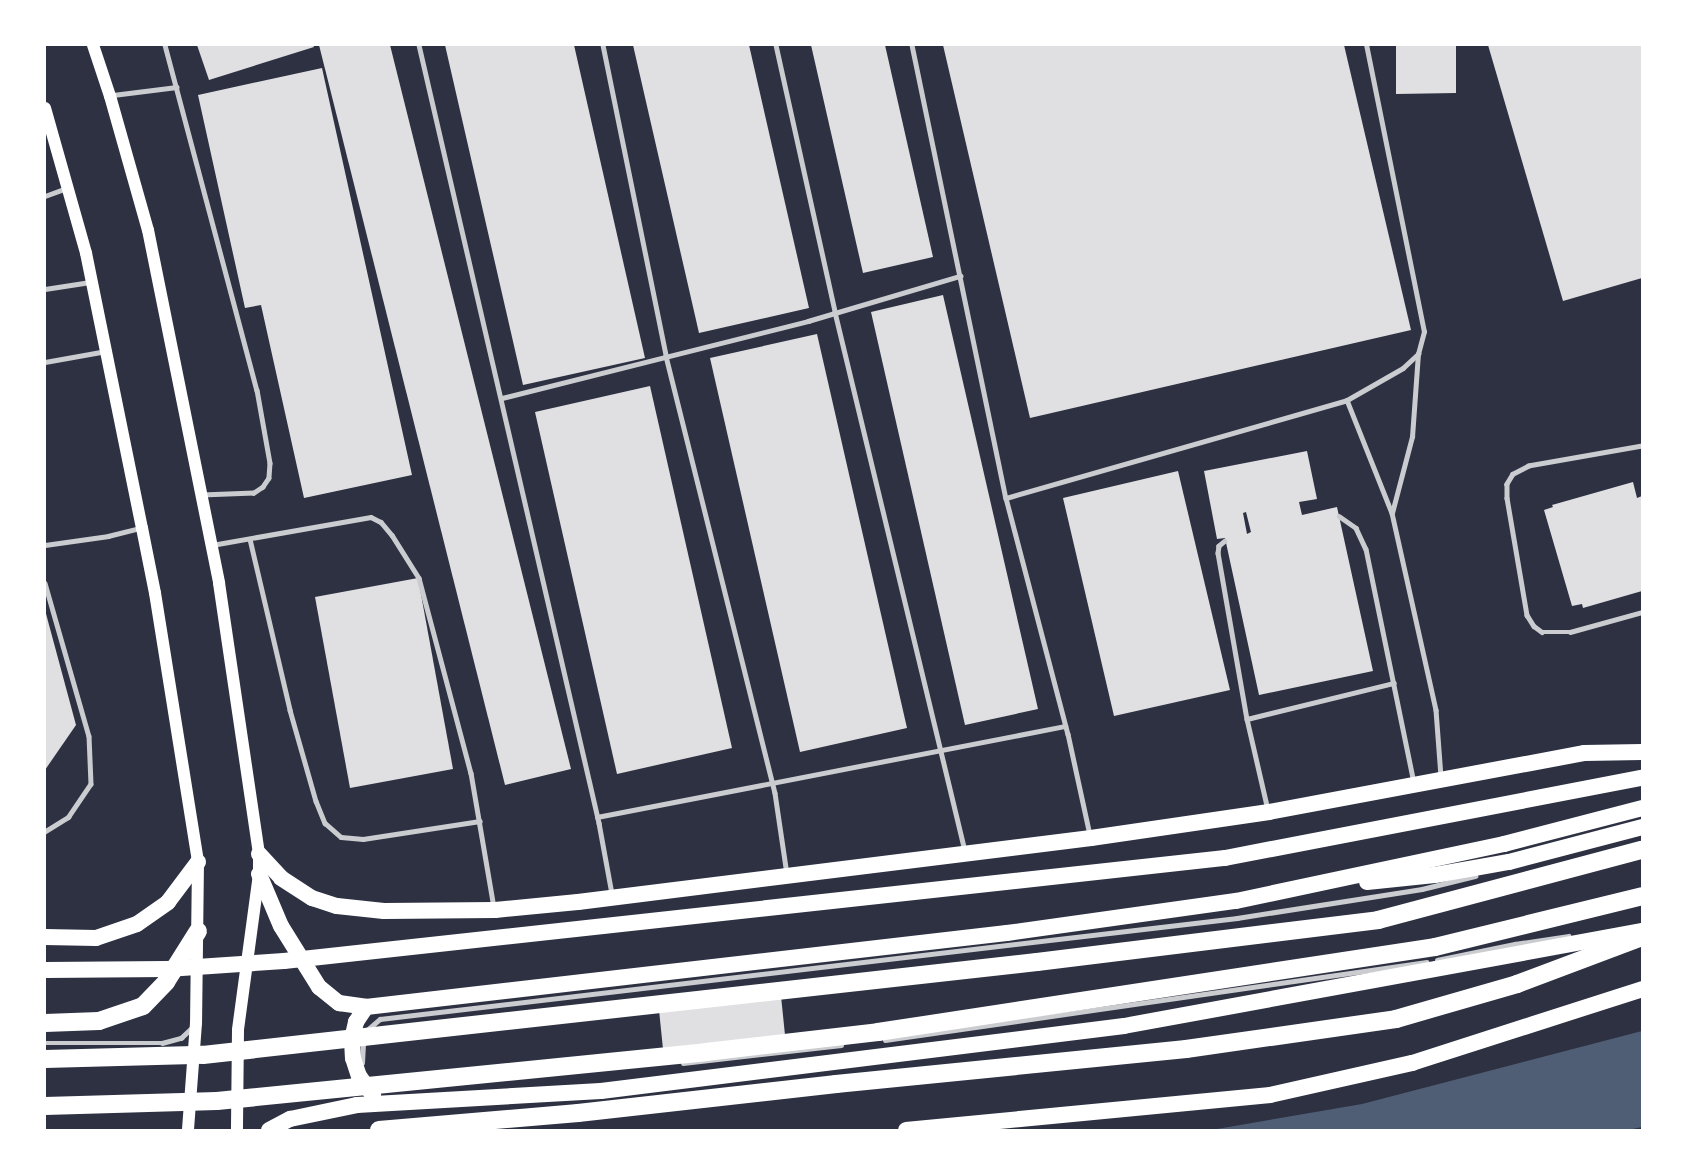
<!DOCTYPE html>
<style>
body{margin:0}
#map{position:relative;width:1687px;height:1175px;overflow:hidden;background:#2d3142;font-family:Overpass,sans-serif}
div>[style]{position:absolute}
.water>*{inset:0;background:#4f5d75}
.building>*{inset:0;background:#e0e0e3}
.service>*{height:4.5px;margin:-2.25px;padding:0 2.25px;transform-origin:2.25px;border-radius:2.25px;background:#caccd0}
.secondary>*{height:12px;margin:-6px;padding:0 6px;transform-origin:6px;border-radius:6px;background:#fff}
.trunk>*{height:16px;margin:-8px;padding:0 8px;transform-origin:8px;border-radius:8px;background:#fff}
.motorway>*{height:18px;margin:-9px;padding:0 9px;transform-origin:9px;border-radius:9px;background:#fff}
span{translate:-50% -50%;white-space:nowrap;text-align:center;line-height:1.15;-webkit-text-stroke:4.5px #fff;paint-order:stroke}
.frame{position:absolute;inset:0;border:46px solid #fff;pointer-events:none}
</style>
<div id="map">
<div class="water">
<i style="clip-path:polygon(1642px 1031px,1642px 1127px,1628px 1130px,1211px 1130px,1362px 1104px)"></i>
</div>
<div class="building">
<i style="clip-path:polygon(197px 45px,313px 45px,314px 47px,209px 80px)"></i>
<i style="clip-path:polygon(319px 45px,390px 45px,571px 769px,505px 785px)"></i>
<i style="clip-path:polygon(445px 45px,574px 45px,645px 358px,523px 385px)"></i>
<i style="clip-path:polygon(633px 45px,749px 45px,809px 308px,699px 333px)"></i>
<i style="clip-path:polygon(811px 45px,885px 45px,933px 257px,863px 273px)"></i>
<i style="clip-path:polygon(943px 45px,1344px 45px,1411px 330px,1030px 418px)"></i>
<i style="clip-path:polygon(1396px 45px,1456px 45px,1456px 93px,1396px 94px)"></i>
<i style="clip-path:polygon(1488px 45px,1642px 45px,1642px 278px,1563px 301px)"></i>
<i style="clip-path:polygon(322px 68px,412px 475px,304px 498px,261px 305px,245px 308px,198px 95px)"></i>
<i style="clip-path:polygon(943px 295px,1038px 709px,965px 725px,871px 312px)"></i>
<i style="clip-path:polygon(817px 334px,907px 728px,800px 752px,710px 358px)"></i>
<i style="clip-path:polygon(650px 386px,732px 748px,617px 774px,535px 412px)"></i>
<i style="clip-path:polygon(evenodd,1307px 451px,1317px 499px,1299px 502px,1302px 515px,1337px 507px,1373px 671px,1259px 695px,1225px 538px,1217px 539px,1204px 471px,1307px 451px,1246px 512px,1251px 532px,1247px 534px,1243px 513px,1246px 512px)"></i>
<i style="clip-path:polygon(1178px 471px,1230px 690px,1114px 716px,1063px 498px)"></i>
<i style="clip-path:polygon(1633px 482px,1637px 498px,1642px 496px,1642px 591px,1583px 608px,1582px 604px,1572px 606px,1544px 510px,1553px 507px,1552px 505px)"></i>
<i style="clip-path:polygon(418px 578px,453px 769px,350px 788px,315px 597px)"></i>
<i style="clip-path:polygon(45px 610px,76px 725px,45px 770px)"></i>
<i style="clip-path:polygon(781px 996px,785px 1035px,663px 1049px,659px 1010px)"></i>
</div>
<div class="service">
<i style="left:165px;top:45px;width:357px;rotate:75.1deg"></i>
<i style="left:257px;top:390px;width:74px;rotate:79.9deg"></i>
<i style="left:270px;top:463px;width:15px;rotate:94deg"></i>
<i style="left:269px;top:478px;width:11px;rotate:124deg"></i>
<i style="left:263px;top:487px;width:11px;rotate:146deg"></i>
<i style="left:254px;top:493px;width:52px;rotate:177.8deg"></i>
<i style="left:419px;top:45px;width:799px;rotate:76.97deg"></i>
<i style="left:599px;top:823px;width:72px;rotate:79.6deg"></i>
<i style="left:603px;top:45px;width:317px;rotate:78.5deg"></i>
<i style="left:666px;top:356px;width:450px;rotate:76deg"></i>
<i style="left:775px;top:793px;width:82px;rotate:81.6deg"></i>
<i style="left:776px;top:45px;width:273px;rotate:77.5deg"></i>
<i style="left:835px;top:312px;width:554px;rotate:76.44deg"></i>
<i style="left:912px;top:45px;width:463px;rotate:78.3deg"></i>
<i style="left:1006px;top:498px;width:244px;rotate:75.3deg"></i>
<i style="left:1068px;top:734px;width:103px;rotate:77.7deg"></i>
<i style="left:113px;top:95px;width:64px;rotate:-7.1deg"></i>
<i style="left:45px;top:196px;width:23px;rotate:-20deg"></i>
<i style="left:45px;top:289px;width:47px;rotate:-8.7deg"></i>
<i style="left:45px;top:362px;width:62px;rotate:-10.2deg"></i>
<i style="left:502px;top:398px;width:316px;rotate:-14.1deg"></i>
<i style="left:808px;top:321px;width:159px;rotate:-16.5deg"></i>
<i style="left:1347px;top:400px;width:64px;rotate:-29.7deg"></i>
<i style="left:1403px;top:368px;width:21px;rotate:-43deg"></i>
<i style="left:1418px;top:354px;width:23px;rotate:-75deg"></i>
<i style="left:1424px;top:332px;width:293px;rotate:-101.4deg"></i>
<i style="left:1642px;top:446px;width:115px;rotate:170deg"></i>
<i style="left:1529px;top:466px;width:18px;rotate:153deg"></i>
<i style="left:1513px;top:474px;width:12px;rotate:121deg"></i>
<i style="left:1507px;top:484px;width:14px;rotate:90deg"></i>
<i style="left:1507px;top:498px;width:119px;rotate:80.3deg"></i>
<i style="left:1527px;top:615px;width:13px;rotate:58deg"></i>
<i style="left:1534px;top:626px;width:10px;rotate:37deg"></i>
<i style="left:1542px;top:632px;width:28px"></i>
<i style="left:1570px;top:632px;width:75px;rotate:-15.5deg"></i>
<i style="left:1006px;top:498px;width:355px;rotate:-16deg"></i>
<i style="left:1347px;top:400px;width:122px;rotate:68.3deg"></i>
<i style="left:1392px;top:513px;width:202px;rotate:77.4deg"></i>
<i style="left:1436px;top:710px;width:66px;rotate:85.7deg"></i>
<i style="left:1392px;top:513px;width:79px;rotate:-75.3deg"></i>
<i style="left:1412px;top:437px;width:83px;rotate:-85.9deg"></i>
<i style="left:1339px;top:516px;width:21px;rotate:35deg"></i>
<i style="left:1356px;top:528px;width:23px;rotate:65deg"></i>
<i style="left:1366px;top:549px;width:238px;rotate:78.4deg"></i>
<i style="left:250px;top:539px;width:176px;rotate:76.8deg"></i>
<i style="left:290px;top:710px;width:95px;rotate:74.1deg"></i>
<i style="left:316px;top:801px;width:24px;rotate:68deg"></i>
<i style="left:325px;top:823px;width:21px;rotate:41deg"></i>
<i style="left:341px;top:837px;width:22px;rotate:5deg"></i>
<i style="left:363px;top:839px;width:118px;rotate:-8.7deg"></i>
<i style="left:1225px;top:541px;width:8px;rotate:140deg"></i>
<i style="left:1219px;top:546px;width:7px;rotate:98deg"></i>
<i style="left:1218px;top:553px;width:169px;rotate:80.1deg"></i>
<i style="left:1247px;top:719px;width:93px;rotate:77deg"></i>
<i style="left:45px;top:545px;width:64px;rotate:-8.1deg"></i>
<i style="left:108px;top:536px;width:33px;rotate:-14deg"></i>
<i style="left:212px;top:545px;width:161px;rotate:-10deg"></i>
<i style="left:371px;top:517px;width:11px;rotate:27deg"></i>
<i style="left:381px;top:522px;width:17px;rotate:50deg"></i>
<i style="left:392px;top:535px;width:51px;rotate:57.9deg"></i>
<i style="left:419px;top:578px;width:202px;rotate:75.1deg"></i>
<i style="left:471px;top:773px;width:137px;rotate:80.3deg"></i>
<i style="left:45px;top:583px;width:159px;rotate:74deg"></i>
<i style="left:89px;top:736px;width:48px;rotate:87.6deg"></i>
<i style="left:91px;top:784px;width:40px;rotate:124deg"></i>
<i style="left:69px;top:817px;width:28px;rotate:148deg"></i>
<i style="left:1247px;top:719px;width:151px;rotate:-13.8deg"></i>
<i style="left:597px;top:817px;width:477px;rotate:-11deg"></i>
<i style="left:1437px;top:960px;width:80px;rotate:-11.6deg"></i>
<i style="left:1515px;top:944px;width:54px;rotate:-8.6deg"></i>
<i style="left:366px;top:1031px;width:18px;rotate:-41deg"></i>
<i style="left:380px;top:1019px;width:863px;rotate:-6.72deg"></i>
<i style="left:1237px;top:918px;width:187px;rotate:-8.9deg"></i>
<i style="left:1422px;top:889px;width:55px;rotate:-13.8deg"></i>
<i style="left:885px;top:1040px;width:547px;rotate:-8.2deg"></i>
<i style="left:45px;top:1043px;width:117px"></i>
<i style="left:162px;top:1043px;width:20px;rotate:-15deg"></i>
<i style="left:181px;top:1038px;width:16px;rotate:-43deg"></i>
<i style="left:362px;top:1063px;width:22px;rotate:-87deg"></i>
<i style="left:683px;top:1063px;width:159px;rotate:-6.5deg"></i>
</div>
<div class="secondary">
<i style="left:93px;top:45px;width:54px;rotate:71.6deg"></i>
<i style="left:110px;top:96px;width:139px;rotate:74.2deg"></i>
<i style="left:148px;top:230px;width:360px;rotate:78.6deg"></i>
<i style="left:219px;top:583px;width:274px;rotate:81.6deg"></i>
<i style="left:259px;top:854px;width:20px;rotate:90deg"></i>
<i style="left:259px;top:874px;width:157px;rotate:97.7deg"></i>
<i style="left:238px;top:1030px;width:100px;rotate:90.6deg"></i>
<i style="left:45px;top:108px;width:151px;rotate:74.2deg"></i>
<i style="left:86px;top:253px;width:281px;rotate:78.5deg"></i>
<i style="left:142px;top:528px;width:66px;rotate:78.7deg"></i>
<i style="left:155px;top:593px;width:272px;rotate:80.9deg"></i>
<i style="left:198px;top:862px;width:161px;rotate:90.7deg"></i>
<i style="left:196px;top:1023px;width:107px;rotate:94.3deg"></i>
</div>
<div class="trunk">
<i style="left:259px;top:854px;width:33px;rotate:47deg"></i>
<i style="left:281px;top:878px;width:37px;rotate:33deg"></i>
<i style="left:312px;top:898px;width:26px;rotate:18deg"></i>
<i style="left:337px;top:906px;width:47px;rotate:6.1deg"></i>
<i style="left:384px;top:911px;width:111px;rotate:-0.5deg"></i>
<i style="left:495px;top:910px;width:83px;rotate:-5.5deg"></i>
<i style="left:578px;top:902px;width:517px;rotate:-7.11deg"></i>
<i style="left:1091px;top:838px;width:180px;rotate:-8.3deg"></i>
<i style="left:1269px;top:812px;width:320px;rotate:-10.6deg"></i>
<i style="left:1584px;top:753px;width:58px;rotate:-1deg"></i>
<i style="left:259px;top:874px;width:56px;rotate:67.1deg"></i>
<i style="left:281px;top:926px;width:72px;rotate:58.1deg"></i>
<i style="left:319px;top:987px;width:26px;rotate:39deg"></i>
<i style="left:339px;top:1003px;width:27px;rotate:8deg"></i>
<i style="left:366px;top:1007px;width:645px;rotate:-6.59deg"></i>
<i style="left:1007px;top:933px;width:231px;rotate:-8deg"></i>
<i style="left:1236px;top:901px;width:274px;rotate:-12deg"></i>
<i style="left:1504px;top:844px;width:143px;rotate:-14.6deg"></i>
<i style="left:1367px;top:882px;width:68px;rotate:-5.9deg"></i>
<i style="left:1435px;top:875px;width:75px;rotate:-10deg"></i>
<i style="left:1509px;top:862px;width:138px;rotate:-14.7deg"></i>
<i style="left:45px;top:937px;width:51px;rotate:1.1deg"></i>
<i style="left:96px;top:938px;width:43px;rotate:-18.9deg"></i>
<i style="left:137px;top:924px;width:38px;rotate:-35deg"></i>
<i style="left:168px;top:902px;width:50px;rotate:-53.1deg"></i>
<i style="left:45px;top:970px;width:122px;rotate:-0.5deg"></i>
<i style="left:167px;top:969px;width:117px;rotate:-3.9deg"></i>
<i style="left:284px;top:961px;width:947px;rotate:-6.25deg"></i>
<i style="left:1225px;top:858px;width:425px;rotate:-10.9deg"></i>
<i style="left:366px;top:1007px;width:18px;rotate:124deg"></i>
<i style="left:356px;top:1022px;width:18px;rotate:103deg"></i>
<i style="left:352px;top:1040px;width:18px;rotate:87deg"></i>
<i style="left:353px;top:1058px;width:19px;rotate:72deg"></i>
<i style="left:359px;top:1076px;width:24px;rotate:54deg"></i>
<i style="left:269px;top:1130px;width:24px;rotate:-28deg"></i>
<i style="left:290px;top:1119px;width:68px;rotate:-11.8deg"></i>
<i style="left:357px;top:1105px;width:244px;rotate:-3.3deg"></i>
<i style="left:601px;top:1091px;width:527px;rotate:-7.08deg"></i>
<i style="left:1124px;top:1026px;width:527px;rotate:-10.39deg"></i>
<i style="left:906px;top:1130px;width:366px;rotate:-5.5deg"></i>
<i style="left:1270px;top:1095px;width:146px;rotate:-12.7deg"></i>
<i style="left:1412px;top:1063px;width:242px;rotate:-17.8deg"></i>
</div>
<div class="motorway">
<i style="left:45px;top:1023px;width:54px;rotate:-2.1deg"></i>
<i style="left:99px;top:1021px;width:46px;rotate:-18.8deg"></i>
<i style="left:143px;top:1006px;width:33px;rotate:-46deg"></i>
<i style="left:166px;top:982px;width:60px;rotate:-57.9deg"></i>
<i style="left:45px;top:1059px;width:158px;rotate:-1.5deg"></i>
<i style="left:203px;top:1055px;width:839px;rotate:-6.36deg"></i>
<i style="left:1037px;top:962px;width:344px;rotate:-7deg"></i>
<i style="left:1378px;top:920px;width:273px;rotate:-14.9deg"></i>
<i style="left:45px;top:1106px;width:172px;rotate:-1.7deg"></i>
<i style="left:217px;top:1101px;width:491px;rotate:-5.7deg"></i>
<i style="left:706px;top:1052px;width:173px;rotate:-6.6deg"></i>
<i style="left:878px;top:1032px;width:563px;rotate:-8.68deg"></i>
<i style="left:1435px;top:947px;width:213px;rotate:-13.8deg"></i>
<i style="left:379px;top:1130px;width:200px;rotate:-4.9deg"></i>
<i style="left:578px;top:1113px;width:260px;rotate:-6.4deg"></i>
<i style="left:836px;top:1084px;width:352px;rotate:-5.7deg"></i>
<i style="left:1186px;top:1049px;width:212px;rotate:-8.1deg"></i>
<i style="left:1396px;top:1019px;width:126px;rotate:-16.1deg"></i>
<i style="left:1517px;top:984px;width:134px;rotate:-20.6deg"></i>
</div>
<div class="frame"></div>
</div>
